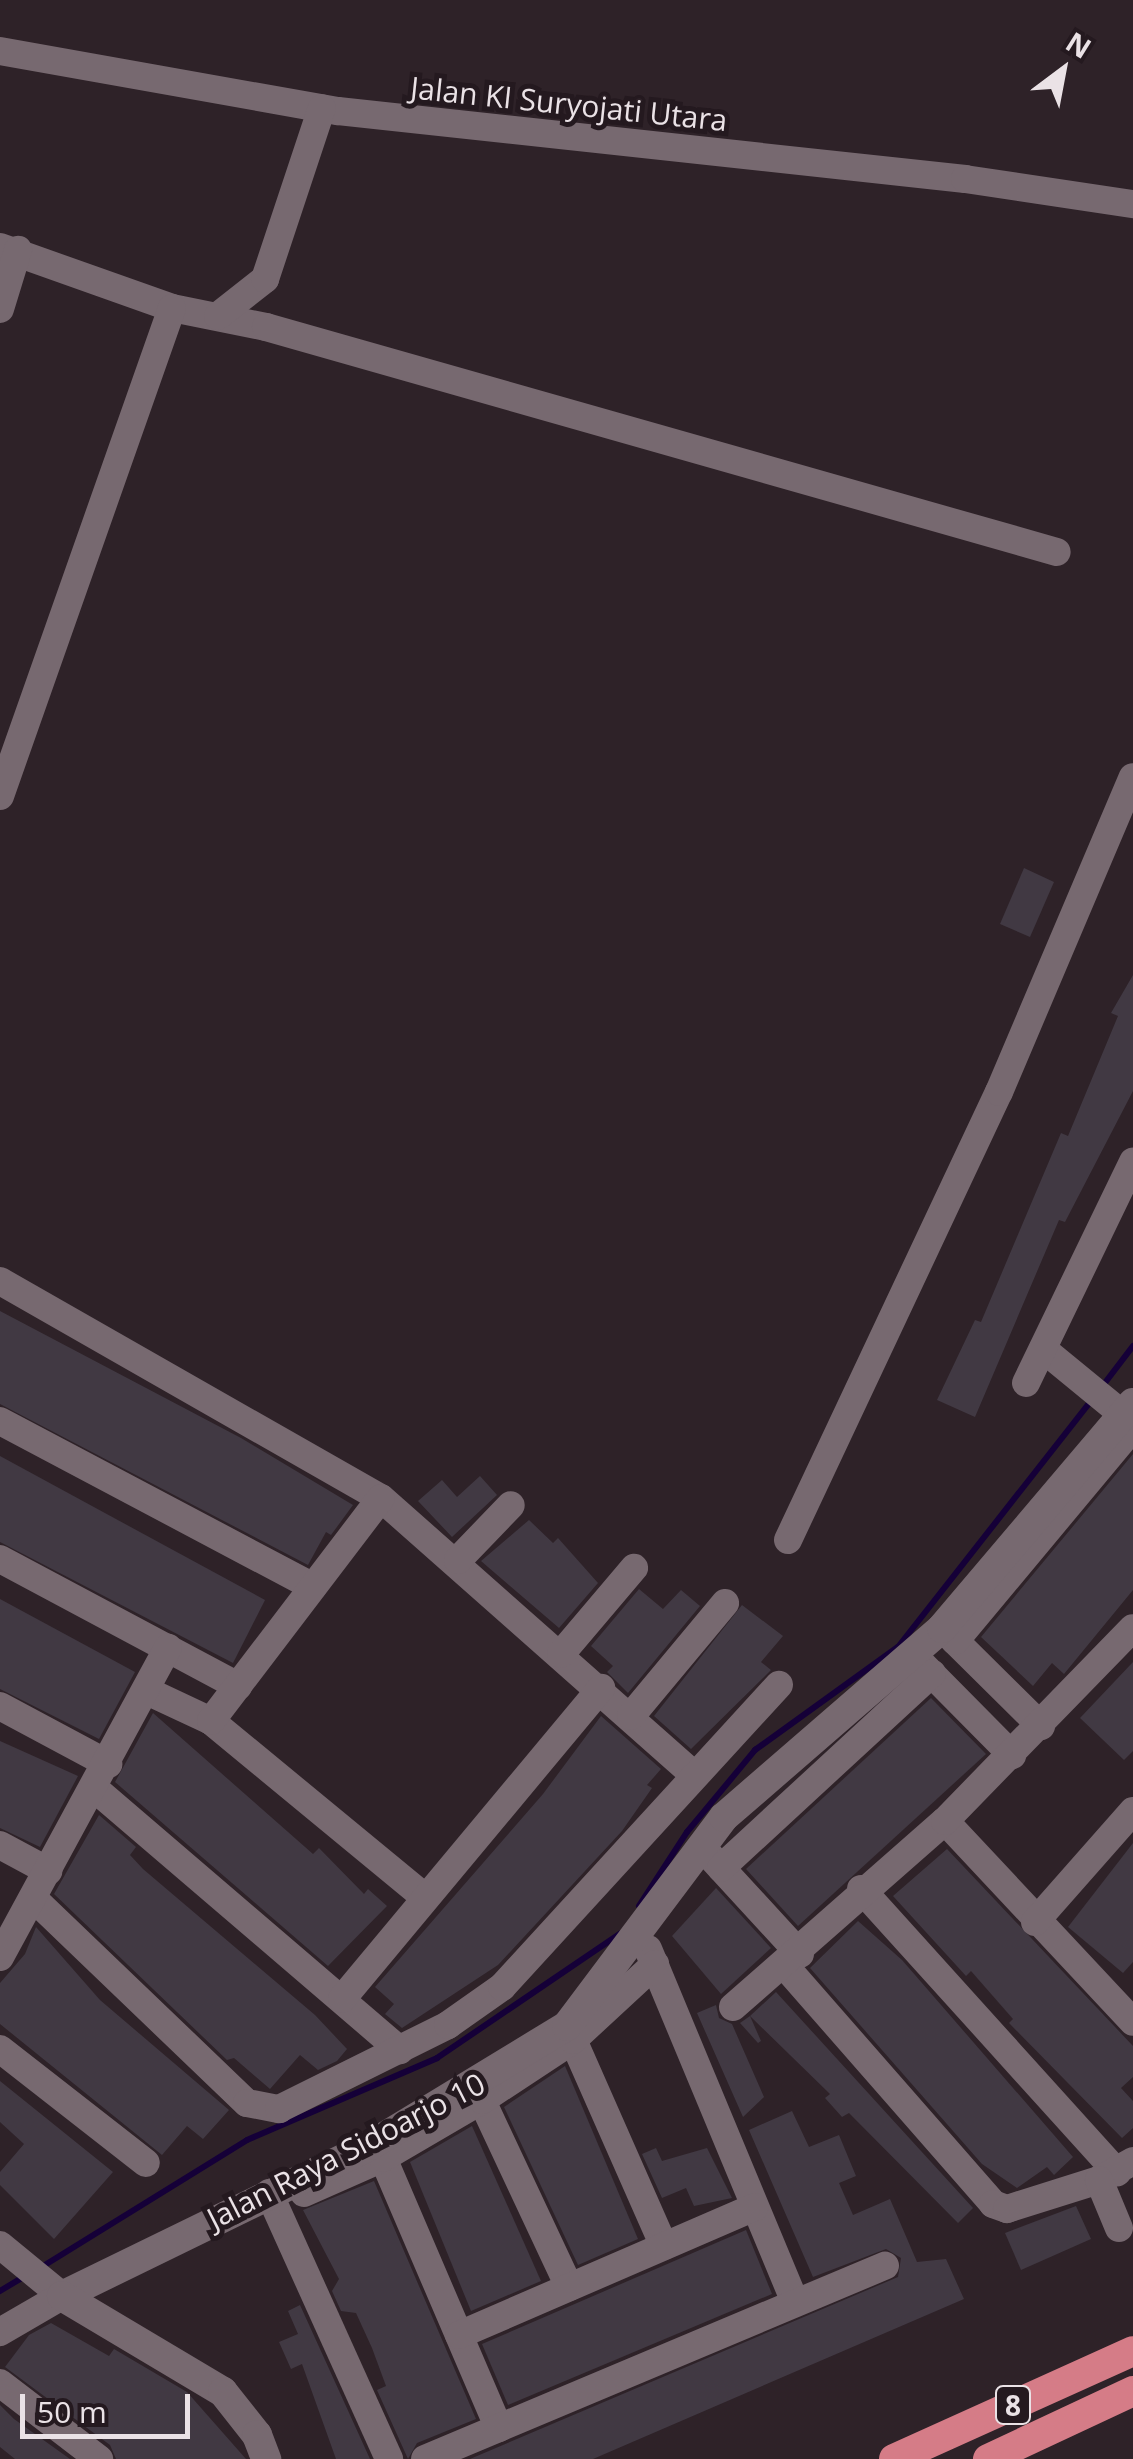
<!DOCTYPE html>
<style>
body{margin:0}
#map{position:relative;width:1133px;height:2459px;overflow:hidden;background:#2e2228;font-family:"Open Sans",sans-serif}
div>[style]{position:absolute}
.stream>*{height:6px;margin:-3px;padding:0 3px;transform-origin:3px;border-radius:3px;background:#150038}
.building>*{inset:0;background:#413943}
.minor>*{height:28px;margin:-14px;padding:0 14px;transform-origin:14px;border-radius:14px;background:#776970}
.tertiary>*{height:30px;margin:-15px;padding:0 15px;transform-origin:15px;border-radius:15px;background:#776970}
.motorway>*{height:30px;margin:-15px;padding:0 15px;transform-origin:15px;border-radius:15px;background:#d57c87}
span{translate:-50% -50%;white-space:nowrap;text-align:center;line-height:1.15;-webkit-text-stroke:10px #24191f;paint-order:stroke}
.shield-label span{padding:2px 8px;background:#24191f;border:2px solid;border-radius:8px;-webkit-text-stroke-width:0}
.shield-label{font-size:28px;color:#eae2e6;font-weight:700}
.street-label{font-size:30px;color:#eae2e6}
.north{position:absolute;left:1013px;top:20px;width:100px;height:100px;-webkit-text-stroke:8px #24191f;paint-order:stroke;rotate:32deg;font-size:28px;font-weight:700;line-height:40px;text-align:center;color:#eae2e6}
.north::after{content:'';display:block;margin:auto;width:35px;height:45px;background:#eae2e6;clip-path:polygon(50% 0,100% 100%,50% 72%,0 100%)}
.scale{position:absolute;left:20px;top:2394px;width:170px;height:45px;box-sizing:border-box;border:5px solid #eae2e6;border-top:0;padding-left:12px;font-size:30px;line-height:35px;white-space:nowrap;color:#eae2e6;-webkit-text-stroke:8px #24191f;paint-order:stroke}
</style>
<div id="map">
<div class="stream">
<i style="left:1101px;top:1388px;width:53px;rotate:-52.7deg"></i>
<i style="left:639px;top:1906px;width:88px;rotate:-57deg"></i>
<i style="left:687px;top:1832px;width:107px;rotate:-50.3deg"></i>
<i style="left:755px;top:1750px;width:176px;rotate:-35.8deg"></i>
<i style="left:898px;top:1647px;width:316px;rotate:-51.9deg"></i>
<i style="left:40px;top:2268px;width:243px;rotate:-31.7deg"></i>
<i style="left:247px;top:2140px;width:207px;rotate:-23.3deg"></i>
<i style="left:437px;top:2058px;width:222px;rotate:-34.2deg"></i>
<i style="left:0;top:2291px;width:29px;rotate:-31deg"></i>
</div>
<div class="building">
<i style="clip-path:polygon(1024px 868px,1054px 882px,1030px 937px,1000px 924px)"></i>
<i style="clip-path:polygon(1133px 975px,1133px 1091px,1065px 1222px,1059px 1220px,975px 1417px,937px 1400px,975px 1320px,981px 1322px,1061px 1133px,1068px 1136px,1118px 1016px,1111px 1013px)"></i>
<i style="clip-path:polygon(0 1311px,241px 1438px,353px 1505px,331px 1535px,326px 1532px,308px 1565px,0 1404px)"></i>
<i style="clip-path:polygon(1133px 1454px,1133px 1590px,1064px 1674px,1052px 1663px,1033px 1686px,981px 1637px)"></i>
<i style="clip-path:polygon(0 1456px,265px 1600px,233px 1663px,0 1542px)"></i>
<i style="clip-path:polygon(480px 1476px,497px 1495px,452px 1537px,418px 1501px,442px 1480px,457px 1497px)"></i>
<i style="clip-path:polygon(529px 1520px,553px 1543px,558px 1538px,598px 1583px,559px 1628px,481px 1561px)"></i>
<i style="clip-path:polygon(639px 1589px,663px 1609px,681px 1590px,700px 1606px,628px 1693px,607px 1672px,613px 1666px,591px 1646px)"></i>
<i style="clip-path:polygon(0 1599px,135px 1672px,99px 1739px,0 1689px)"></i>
<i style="clip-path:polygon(742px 1605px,783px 1636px,761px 1662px,771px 1670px,691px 1749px,654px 1716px)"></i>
<i style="clip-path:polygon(1133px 1662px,1133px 1751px,1124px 1760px,1080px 1718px)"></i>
<i style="clip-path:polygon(931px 1698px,986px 1754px,798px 1926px,746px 1869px)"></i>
<i style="clip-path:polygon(153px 1713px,313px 1854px,319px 1848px,364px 1894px,368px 1889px,387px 1906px,328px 1966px,115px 1782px)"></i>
<i style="clip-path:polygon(601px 1716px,661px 1769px,647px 1785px,652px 1788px,622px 1831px,498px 1965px,402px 2028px,385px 2014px,394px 2004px,375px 1987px,543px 1794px)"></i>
<i style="clip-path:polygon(0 1741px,78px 1776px,40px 1847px,0 1828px)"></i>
<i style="clip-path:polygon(99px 1815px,136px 1847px,130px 1855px,143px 1869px,315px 2015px,347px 2049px,337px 2061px,318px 2070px,300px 2055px,270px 2089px,234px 2058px,227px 2060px,54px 1894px)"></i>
<i style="clip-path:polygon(1133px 1843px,1133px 1962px,1123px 1973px,1068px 1927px)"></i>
<i style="clip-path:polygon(947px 1849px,1133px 2046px,1133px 2077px,1121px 2088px,1133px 2101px,1133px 2128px,1122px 2138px,1009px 2023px,1013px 2019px,971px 1971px,966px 1976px,893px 1896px)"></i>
<i style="clip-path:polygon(716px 1888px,771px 1948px,721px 1994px,672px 1936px)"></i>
<i style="clip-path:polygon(858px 1921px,902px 1960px,1073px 2157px,1054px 2175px,1047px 2167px,1017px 2188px,982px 2164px,810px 1968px)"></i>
<i style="clip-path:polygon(36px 1927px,100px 2000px,229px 2110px,203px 2139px,187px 2126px,162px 2155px,0 2024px,0 1983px,25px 1954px)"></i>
<i style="clip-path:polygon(776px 1992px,973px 2208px,958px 2223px,849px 2113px,842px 2117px,825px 2098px,830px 2094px,750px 2016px)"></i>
<i style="clip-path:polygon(716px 2005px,719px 2018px,732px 2024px,764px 2097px,743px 2117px,697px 2013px)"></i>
<i style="clip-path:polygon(750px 2016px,761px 2041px,758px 2043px,740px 2023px)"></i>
<i style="clip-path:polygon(565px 2066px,638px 2239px,578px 2265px,504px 2107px)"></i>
<i style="clip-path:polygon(0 2081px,113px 2172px,54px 2239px,0 2185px,0 2172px,24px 2144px,0 2122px)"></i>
<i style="clip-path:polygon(792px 2111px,809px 2147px,839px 2135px,856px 2176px,839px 2183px,853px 2215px,890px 2199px,917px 2262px,946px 2259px,964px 2299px,593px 2459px,470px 2459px,898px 2277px,901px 2258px,886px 2249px,813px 2277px,749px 2130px)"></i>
<i style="clip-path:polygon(472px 2126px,541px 2281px,471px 2311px,410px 2162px)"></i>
<i style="clip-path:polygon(656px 2148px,662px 2161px,707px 2148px,732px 2198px,694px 2206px,686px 2188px,662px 2198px,642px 2154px)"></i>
<i style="clip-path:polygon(374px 2181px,476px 2419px,417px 2443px,408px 2459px,377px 2390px,386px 2386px,372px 2348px,356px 2313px,341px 2311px,332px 2291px,339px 2279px,303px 2210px)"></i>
<i style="clip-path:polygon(1076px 2206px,1091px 2239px,1021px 2270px,1005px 2233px)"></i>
<i style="clip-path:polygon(746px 2230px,772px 2294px,508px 2405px,482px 2344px)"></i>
<i style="clip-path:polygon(300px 2305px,370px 2459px,336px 2459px,302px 2364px,291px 2369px,279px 2342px,298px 2334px,288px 2311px)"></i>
<i style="clip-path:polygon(51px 2323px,109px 2356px,114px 2349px,187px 2392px,246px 2459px,116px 2459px,110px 2445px,5px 2367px,29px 2335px)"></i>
<i style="clip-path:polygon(0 2405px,14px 2419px,70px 2459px,15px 2459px,0 2447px)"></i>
</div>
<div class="minor">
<i style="left:0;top:51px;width:343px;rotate:10.1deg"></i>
<i style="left:338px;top:111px;width:631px;rotate:6.19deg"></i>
<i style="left:965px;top:179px;width:170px;rotate:8.5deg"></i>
<i style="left:0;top:247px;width:182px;rotate:19.5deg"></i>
<i style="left:172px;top:308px;width:96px;rotate:11.4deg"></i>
<i style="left:266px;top:327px;width:822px;rotate:15.88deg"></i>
<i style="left:0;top:309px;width:62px;rotate:-73deg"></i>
<i style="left:218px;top:316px;width:60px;rotate:-38.2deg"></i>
<i style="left:265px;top:279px;width:180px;rotate:-71.6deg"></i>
<i style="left:0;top:796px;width:517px;rotate:-70.58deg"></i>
<i style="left:0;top:1281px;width:438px;rotate:29.7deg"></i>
<i style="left:381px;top:1498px;width:415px;rotate:41.5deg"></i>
<i style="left:1043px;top:1349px;width:117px;rotate:39.4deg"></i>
<i style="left:1026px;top:1383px;width:246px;rotate:-64.2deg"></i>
<i style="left:0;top:1421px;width:354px;rotate:27.9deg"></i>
<i style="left:788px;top:1540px;width:495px;rotate:-64.8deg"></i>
<i style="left:999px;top:1092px;width:342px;rotate:-67deg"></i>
<i style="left:0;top:1559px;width:270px;rotate:28.1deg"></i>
<i style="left:458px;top:1560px;width:76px;rotate:-46.1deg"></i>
<i style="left:943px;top:1629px;width:138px;rotate:44.7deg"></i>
<i style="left:955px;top:1641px;width:278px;rotate:-50.2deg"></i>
<i style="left:561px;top:1654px;width:113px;rotate:-49.7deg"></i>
<i style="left:918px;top:1660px;width:134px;rotate:45.3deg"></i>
<i style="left:147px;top:1691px;width:71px;rotate:25.1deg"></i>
<i style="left:211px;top:1721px;width:278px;rotate:39.5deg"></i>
<i style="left:0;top:1706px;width:123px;rotate:28.2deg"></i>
<i style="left:631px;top:1716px;width:147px;rotate:-50.2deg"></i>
<i style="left:211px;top:1721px;width:280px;rotate:-52.7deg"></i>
<i style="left:94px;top:1788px;width:403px;rotate:40.6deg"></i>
<i style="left:945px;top:1821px;width:275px;rotate:46.9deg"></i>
<i style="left:0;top:1845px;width:55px;rotate:28.4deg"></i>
<i style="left:710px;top:1856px;width:133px;rotate:47.4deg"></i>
<i style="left:721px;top:1868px;width:287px;rotate:-42.7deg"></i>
<i style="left:861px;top:1889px;width:382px;rotate:47.9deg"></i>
<i style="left:33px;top:1898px;width:296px;rotate:43.8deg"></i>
<i style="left:247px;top:2103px;width:33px;rotate:11deg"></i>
<i style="left:279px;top:2109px;width:189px;rotate:-26.4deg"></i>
<i style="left:448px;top:2025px;width:66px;rotate:-35.1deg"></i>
<i style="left:502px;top:1987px;width:410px;rotate:-47.5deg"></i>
<i style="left:1035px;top:1922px;width:148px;rotate:-48.6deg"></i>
<i style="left:648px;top:1949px;width:383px;rotate:67.4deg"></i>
<i style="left:0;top:1957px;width:352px;rotate:-61.5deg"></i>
<i style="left:785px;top:1966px;width:316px;rotate:48.8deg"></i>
<i style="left:993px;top:2204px;width:15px;rotate:20deg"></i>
<i style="left:1007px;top:2209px;width:96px;rotate:-17.5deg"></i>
<i style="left:1099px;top:2180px;width:39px;rotate:-29deg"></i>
<i style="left:342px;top:1999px;width:405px;rotate:-50.2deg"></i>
<i style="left:733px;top:2007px;width:282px;rotate:-41.3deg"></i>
<i style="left:945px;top:1821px;width:269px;rotate:-45.8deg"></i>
<i style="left:573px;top:2040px;width:225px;rotate:66.2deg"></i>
<i style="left:0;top:2049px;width:185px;rotate:38deg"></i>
<i style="left:475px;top:2086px;width:222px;rotate:64.9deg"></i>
<i style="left:383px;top:2158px;width:294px;rotate:66.8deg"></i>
<i style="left:1099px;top:2180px;width:52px;rotate:67.4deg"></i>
<i style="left:269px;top:2193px;width:292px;rotate:65.7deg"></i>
<i style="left:304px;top:2193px;width:86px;rotate:-23.9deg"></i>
<i style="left:383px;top:2158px;width:115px;rotate:-30.4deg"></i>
<i style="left:482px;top:2100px;width:109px;rotate:-33.4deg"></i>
<i style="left:573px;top:2040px;width:112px;rotate:-42.8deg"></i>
<i style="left:0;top:2245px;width:80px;rotate:39.4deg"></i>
<i style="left:62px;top:2296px;width:72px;rotate:149.9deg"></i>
<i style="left:459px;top:2335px;width:322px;rotate:-23.4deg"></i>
<i style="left:0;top:2383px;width:125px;rotate:37.5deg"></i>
<i style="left:425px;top:2459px;width:499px;rotate:-22.8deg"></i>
</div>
<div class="tertiary">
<i style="left:62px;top:2296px;width:344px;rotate:-26deg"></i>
<i style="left:371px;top:2145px;width:229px;rotate:-31.3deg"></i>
<i style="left:567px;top:2026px;width:261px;rotate:-53.1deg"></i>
<i style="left:724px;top:1817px;width:289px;rotate:-40.9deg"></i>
<i style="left:942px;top:1628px;width:295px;rotate:-49.7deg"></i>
<i style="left:62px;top:2296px;width:187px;rotate:30.8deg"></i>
<i style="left:223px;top:2392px;width:55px;rotate:51.7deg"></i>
<i style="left:257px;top:2435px;width:26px;rotate:69deg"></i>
</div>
<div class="motorway">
<i style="left:894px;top:2459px;width:262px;rotate:-24.3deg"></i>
<i style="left:988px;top:2459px;width:160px;rotate:-25.1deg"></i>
</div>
<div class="shield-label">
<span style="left:1013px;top:2405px">8</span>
</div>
<div class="street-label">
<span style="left:569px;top:104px;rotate:6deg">Jalan KI Suryojati Utara</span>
<span style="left:346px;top:2151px;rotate:-27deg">Jalan Raya Sidoarjo 10</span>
</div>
<div class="north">N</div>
<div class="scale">50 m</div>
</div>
